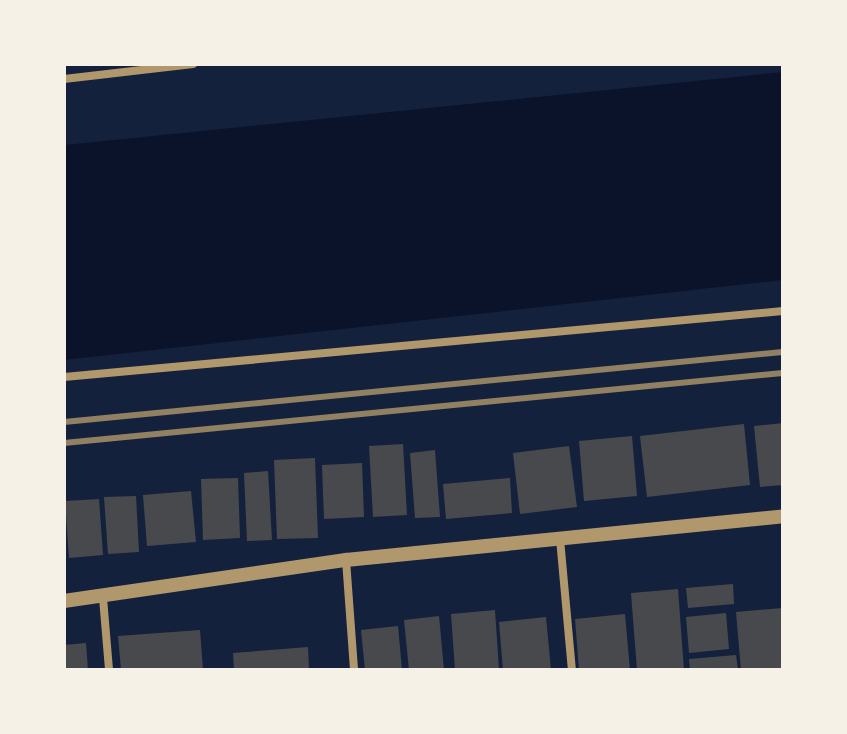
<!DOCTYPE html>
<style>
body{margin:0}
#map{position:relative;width:847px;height:734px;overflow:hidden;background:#14213d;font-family:"Roboto Condensed",sans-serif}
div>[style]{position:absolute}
.water>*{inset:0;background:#0b132b}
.building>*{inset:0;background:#48494c}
.minor>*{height:8px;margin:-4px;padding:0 4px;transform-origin:4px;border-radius:4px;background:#b1986c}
.tertiary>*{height:14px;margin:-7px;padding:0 7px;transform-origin:7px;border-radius:7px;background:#b1986c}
.rail>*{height:6px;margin:-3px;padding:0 3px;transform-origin:3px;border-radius:3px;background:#918062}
span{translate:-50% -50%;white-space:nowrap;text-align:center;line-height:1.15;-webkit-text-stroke:8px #f6f1e7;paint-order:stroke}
.frame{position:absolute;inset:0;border:66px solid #f6f1e7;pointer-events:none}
</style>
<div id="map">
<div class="water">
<i style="clip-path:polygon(783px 72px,783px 280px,64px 360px,64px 145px)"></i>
</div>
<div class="building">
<i style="clip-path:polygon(783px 423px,783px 485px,760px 487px,754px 426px)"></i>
<i style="clip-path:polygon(744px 424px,750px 485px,647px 497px,640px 436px)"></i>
<i style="clip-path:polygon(632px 436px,637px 496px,584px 501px,579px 441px)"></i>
<i style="clip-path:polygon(403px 444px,407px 515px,373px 517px,369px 446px)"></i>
<i style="clip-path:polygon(569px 446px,577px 507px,520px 514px,513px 453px)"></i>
<i style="clip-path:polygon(435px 450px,440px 517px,415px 518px,410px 453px)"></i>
<i style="clip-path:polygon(315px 458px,318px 538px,277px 539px,274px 460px)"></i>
<i style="clip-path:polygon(362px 463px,364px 517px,324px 519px,322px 465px)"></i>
<i style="clip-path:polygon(268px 471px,272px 540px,247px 541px,244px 473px)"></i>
<i style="clip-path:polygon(238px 478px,240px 538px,203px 540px,201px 479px)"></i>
<i style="clip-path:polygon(510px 478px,512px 513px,446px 519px,443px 484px)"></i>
<i style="clip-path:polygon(191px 491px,196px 542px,147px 546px,143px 495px)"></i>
<i style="clip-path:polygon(136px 496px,139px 552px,108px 554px,104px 497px)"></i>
<i style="clip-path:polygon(99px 499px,103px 555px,69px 558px,65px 501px)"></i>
<i style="clip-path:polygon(733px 584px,734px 604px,688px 608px,686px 588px)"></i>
<i style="clip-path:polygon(678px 589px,684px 670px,637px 670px,631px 593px)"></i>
<i style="clip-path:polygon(782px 608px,783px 670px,741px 670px,736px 612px)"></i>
<i style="clip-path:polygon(495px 610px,499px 670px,455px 670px,451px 614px)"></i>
<i style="clip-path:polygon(726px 613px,729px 649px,689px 653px,686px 617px)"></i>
<i style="clip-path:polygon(625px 614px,630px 670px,579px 670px,575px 619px)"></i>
<i style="clip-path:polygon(439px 616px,444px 670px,409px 670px,404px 620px)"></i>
<i style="clip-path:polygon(546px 617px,551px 670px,503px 670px,499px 622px)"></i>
<i style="clip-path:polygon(398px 626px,402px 670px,365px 670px,361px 630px)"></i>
<i style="clip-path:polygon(200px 630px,203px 670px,121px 670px,118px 636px)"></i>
<i style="clip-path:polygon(86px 643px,88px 670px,64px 670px,64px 645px)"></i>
<i style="clip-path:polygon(308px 647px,309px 670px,234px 670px,233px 653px)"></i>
<i style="clip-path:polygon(736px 655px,738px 670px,690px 670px,689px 659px)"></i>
</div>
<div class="minor">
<i style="left:64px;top:79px;width:130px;rotate:-6.6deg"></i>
<i style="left:64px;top:377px;width:722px;rotate:-5.24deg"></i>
<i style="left:560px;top:539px;width:132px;rotate:84.8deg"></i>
<i style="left:346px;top:560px;width:110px;rotate:85.8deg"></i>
<i style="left:103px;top:598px;width:72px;rotate:85.2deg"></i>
</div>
<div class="tertiary">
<i style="left:64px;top:601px;width:285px;rotate:-8.3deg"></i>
<i style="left:346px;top:560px;width:439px;rotate:-5.7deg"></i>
</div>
<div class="rail">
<i style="left:64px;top:422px;width:722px;rotate:-5.56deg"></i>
<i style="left:64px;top:443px;width:722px;rotate:-5.56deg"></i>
</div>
<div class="frame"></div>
</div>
